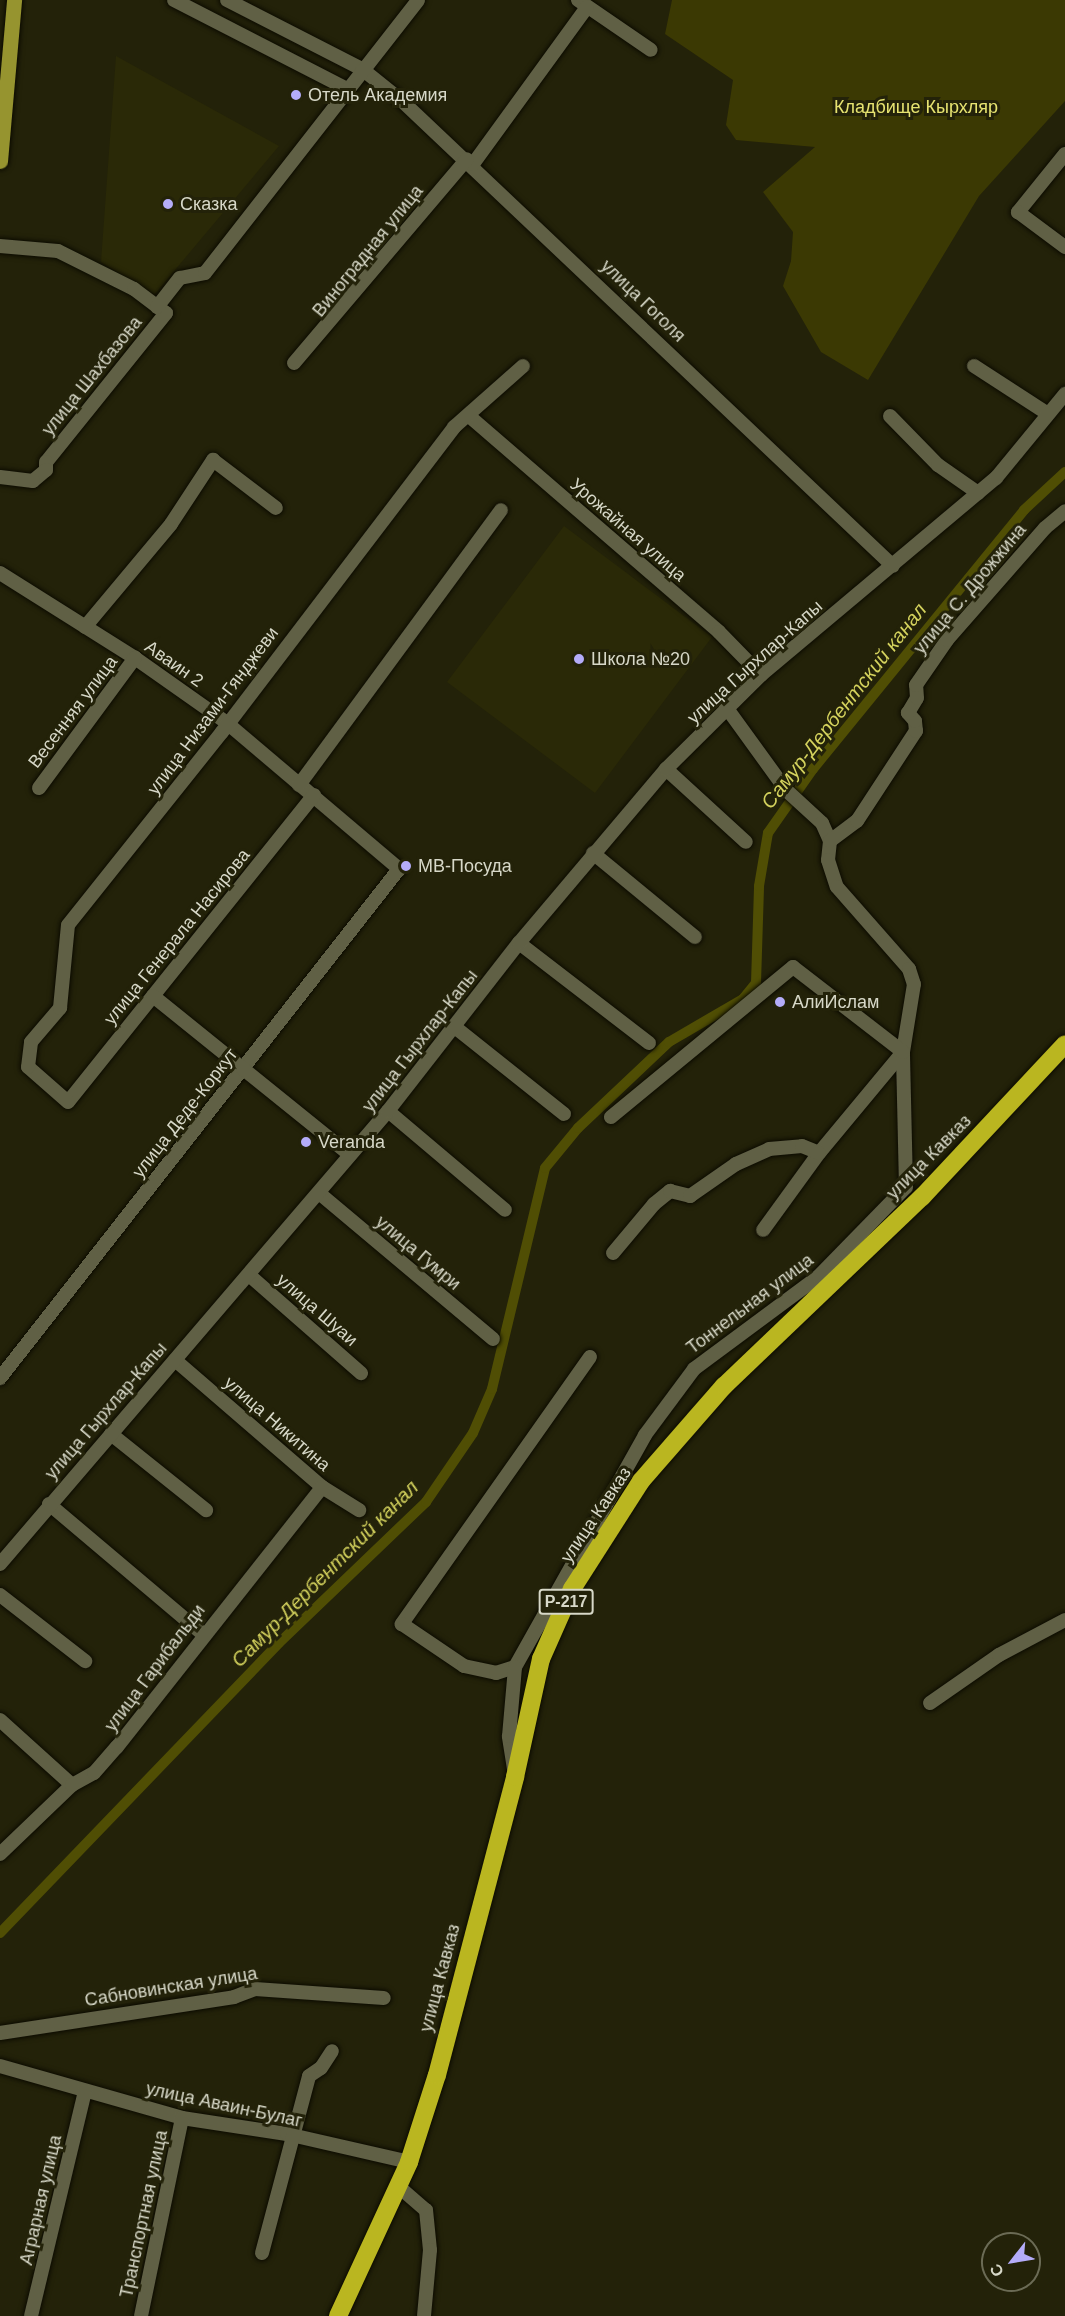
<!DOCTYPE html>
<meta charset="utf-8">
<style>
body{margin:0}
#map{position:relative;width:1065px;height:2316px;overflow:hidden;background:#232209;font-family:Arial,sans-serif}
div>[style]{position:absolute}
.built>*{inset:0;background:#2a2907}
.green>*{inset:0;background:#3b3903}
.canal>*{height:10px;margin:-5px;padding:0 5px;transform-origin:5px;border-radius:5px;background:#504e04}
.roads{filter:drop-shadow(0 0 2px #0c0b00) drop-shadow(0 0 2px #0c0b00)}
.minor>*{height:14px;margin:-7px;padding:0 7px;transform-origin:7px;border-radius:7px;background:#606045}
.major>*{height:15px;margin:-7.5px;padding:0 7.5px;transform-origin:7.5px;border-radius:7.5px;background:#96942f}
.highway>*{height:18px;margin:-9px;padding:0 9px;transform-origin:9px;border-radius:9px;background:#bab620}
.dots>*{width:16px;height:16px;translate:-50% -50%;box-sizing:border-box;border:3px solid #232209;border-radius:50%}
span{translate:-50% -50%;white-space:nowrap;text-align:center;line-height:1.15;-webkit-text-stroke:6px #232209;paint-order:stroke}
.shield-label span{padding:2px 4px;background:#232209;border:2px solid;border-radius:4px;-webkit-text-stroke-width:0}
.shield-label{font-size:16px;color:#d7d8c8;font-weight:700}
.poi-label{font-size:18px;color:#d7d8c8}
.left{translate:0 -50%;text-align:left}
.park-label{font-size:18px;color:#e6e370}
.street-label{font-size:18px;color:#d7d8c8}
.water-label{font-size:20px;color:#d4d25d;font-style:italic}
.north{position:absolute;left:981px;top:2232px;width:60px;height:60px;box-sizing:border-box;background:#232209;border:2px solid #6b6b55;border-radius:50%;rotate:239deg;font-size:16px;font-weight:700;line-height:24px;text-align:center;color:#d7d8c8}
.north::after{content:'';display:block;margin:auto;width:21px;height:27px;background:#b4acf9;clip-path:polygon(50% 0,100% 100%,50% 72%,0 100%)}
</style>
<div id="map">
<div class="built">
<i style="clip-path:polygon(116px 56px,279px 146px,154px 295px,101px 262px)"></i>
<i style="clip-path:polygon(564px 526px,712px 637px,595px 793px,447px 682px)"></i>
</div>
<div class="green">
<i style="clip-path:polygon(672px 0,1065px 0,1065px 101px,979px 196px,868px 380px,821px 352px,783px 286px,791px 261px,793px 232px,763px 192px,815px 147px,736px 140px,726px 125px,733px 80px,665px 34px)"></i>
</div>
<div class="canal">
<i style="left:0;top:1933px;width:402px;rotate:-46.1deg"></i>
<i style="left:279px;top:1643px;width:204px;rotate:-43.8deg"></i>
<i style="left:426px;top:1502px;width:83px;rotate:-55.7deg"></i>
<i style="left:473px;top:1433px;width:48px;rotate:-66.6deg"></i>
<i style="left:492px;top:1389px;width:227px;rotate:-76.5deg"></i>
<i style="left:545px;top:1168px;width:52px;rotate:-50.5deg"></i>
<i style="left:578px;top:1128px;width:125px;rotate:-43.4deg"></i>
<i style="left:669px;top:1042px;width:86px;rotate:-30.2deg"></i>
<i style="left:743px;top:999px;width:21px;rotate:-51deg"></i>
<i style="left:756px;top:983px;width:97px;rotate:-88.2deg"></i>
<i style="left:759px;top:886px;width:54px;rotate:-80.4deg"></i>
<i style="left:768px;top:833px;width:78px;rotate:-54.9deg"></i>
<i style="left:813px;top:769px;width:334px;rotate:-50.8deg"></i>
<i style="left:1024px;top:510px;width:56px;rotate:-42.8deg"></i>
</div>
<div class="roads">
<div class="minor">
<i style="left:174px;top:0;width:195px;rotate:27.2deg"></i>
<i style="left:227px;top:0;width:152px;rotate:27.1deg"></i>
<i style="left:362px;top:69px;width:51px;rotate:38.7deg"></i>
<i style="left:402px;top:101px;width:676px;rotate:43.44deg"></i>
<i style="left:578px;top:0;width:88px;rotate:34.4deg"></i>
<i style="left:1065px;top:154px;width:75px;rotate:129deg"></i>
<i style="left:1018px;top:212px;width:59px;rotate:36.7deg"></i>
<i style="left:473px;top:164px;width:194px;rotate:-54deg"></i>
<i style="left:0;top:246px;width:58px;rotate:4.9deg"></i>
<i style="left:58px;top:251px;width:85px;rotate:26.6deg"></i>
<i style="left:134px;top:289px;width:40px;rotate:37deg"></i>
<i style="left:166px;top:313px;width:191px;rotate:128.8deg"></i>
<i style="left:46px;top:462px;width:8px;rotate:90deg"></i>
<i style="left:46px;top:470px;width:17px;rotate:140deg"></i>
<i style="left:33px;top:481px;width:33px;rotate:-173deg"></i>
<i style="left:157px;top:307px;width:37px;rotate:-52deg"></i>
<i style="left:180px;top:278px;width:25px;rotate:-11deg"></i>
<i style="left:205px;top:273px;width:346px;rotate:-52deg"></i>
<i style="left:294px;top:363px;width:267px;rotate:-49.7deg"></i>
<i style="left:974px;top:366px;width:88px;rotate:33deg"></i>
<i style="left:469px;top:416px;width:330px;rotate:40.8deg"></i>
<i style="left:719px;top:632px;width:60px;rotate:45.7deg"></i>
<i style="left:890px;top:416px;width:69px;rotate:45.6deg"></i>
<i style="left:938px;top:465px;width:49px;rotate:35deg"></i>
<i style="left:0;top:573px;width:160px;rotate:32.2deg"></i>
<i style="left:135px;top:658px;width:113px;rotate:35.2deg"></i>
<i style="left:227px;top:723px;width:226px;rotate:40.3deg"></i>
<i style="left:399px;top:869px;width:647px;rotate:128.09deg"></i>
<i style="left:85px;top:627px;width:134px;rotate:-50.1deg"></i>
<i style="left:171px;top:524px;width:77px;rotate:-56.7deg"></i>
<i style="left:213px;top:460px;width:79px;rotate:37.3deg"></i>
<i style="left:726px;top:707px;width:102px;rotate:54.1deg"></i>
<i style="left:786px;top:790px;width:49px;rotate:42.5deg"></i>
<i style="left:822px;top:823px;width:20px;rotate:66deg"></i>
<i style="left:830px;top:841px;width:19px;rotate:96deg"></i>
<i style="left:828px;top:860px;width:28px;rotate:72deg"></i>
<i style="left:837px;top:887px;width:109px;rotate:48.7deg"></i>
<i style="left:909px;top:969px;width:16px;rotate:72deg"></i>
<i style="left:914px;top:984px;width:69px;rotate:99.2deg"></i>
<i style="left:903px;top:1052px;width:131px;rotate:129.7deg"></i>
<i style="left:819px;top:1153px;width:95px;rotate:126deg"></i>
<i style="left:666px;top:769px;width:108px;rotate:42.4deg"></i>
<i style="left:299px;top:785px;width:341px;rotate:-53.7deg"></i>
<i style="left:39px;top:788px;width:162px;rotate:-53.6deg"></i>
<i style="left:314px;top:795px;width:393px;rotate:128.7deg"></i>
<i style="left:68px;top:1102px;width:53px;rotate:-138.8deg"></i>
<i style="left:28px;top:1067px;width:25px;rotate:-83deg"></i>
<i style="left:31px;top:1042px;width:45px;rotate:-49.5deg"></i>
<i style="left:60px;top:1008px;width:83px;rotate:-84.5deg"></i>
<i style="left:68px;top:925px;width:247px;rotate:-51.4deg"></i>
<i style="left:222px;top:732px;width:383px;rotate:-52.7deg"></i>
<i style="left:454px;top:427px;width:92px;rotate:-41.5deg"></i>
<i style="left:830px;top:841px;width:34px;rotate:-37deg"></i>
<i style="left:857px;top:821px;width:108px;rotate:-56.8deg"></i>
<i style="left:916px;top:731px;width:10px;rotate:-96deg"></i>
<i style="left:915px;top:721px;width:11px;rotate:-131deg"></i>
<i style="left:908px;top:713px;width:17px;rotate:-59deg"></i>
<i style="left:917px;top:698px;width:13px;rotate:-94deg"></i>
<i style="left:916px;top:685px;width:55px;rotate:-55.4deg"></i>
<i style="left:947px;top:640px;width:149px;rotate:-48.8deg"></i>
<i style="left:1045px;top:528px;width:26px;rotate:-40deg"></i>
<i style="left:593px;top:853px;width:132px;rotate:39.5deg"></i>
<i style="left:519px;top:943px;width:164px;rotate:37.6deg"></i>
<i style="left:153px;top:996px;width:253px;rotate:38.9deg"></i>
<i style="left:456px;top:1028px;width:138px;rotate:38.5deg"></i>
<i style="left:388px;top:1111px;width:153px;rotate:40.2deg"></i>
<i style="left:319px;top:1193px;width:227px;rotate:40deg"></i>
<i style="left:613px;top:1253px;width:64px;rotate:-50.1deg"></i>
<i style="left:654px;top:1204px;width:21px;rotate:-39deg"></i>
<i style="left:670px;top:1191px;width:21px;rotate:14deg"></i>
<i style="left:690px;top:1196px;width:56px;rotate:-34.8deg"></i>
<i style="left:736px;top:1164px;width:36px;rotate:-24deg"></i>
<i style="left:769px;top:1149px;width:33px;rotate:-5deg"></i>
<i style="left:802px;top:1146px;width:18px;rotate:22deg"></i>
<i style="left:249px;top:1275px;width:149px;rotate:41.2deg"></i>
<i style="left:590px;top:1357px;width:327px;rotate:125.2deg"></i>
<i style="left:402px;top:1624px;width:75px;rotate:34.1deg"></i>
<i style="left:464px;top:1666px;width:33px;rotate:12deg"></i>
<i style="left:496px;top:1673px;width:20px;rotate:-18deg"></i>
<i style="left:515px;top:1667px;width:266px;rotate:-60.7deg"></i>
<i style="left:645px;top:1435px;width:82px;rotate:-53.4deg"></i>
<i style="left:694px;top:1369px;width:156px;rotate:-36.6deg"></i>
<i style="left:819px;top:1276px;width:124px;rotate:-45.7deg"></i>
<i style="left:906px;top:1187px;width:135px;rotate:-91.3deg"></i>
<i style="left:903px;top:1052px;width:139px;rotate:-142.3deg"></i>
<i style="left:793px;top:967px;width:236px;rotate:140.5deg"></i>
<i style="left:175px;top:1360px;width:194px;rotate:40.8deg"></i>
<i style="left:322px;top:1487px;width:44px;rotate:31.9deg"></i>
<i style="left:111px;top:1434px;width:122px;rotate:38.7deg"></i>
<i style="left:49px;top:1504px;width:202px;rotate:40.2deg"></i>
<i style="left:0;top:1564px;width:596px;rotate:-49.42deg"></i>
<i style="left:388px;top:1111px;width:213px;rotate:-52.1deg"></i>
<i style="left:519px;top:943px;width:228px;rotate:-49.8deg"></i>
<i style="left:666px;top:769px;width:134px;rotate:-44.7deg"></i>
<i style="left:761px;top:675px;width:307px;rotate:-40deg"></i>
<i style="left:996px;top:478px;width:109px;rotate:-50.6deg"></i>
<i style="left:0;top:1595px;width:108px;rotate:37.8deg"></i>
<i style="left:930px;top:1703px;width:84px;rotate:-34.8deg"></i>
<i style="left:999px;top:1655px;width:75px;rotate:-27.9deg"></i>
<i style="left:0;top:1720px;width:97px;rotate:42.1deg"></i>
<i style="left:514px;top:1769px;width:33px;rotate:-99deg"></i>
<i style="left:509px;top:1736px;width:69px;rotate:-85deg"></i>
<i style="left:0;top:1854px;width:100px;rotate:-43.8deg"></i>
<i style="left:72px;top:1785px;width:25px;rotate:-29deg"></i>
<i style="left:94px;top:1773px;width:35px;rotate:-49deg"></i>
<i style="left:117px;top:1747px;width:331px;rotate:-51.7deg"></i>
<i style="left:0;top:2033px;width:237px;rotate:-8.7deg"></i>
<i style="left:234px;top:1997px;width:22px;rotate:-21deg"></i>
<i style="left:255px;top:1989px;width:129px;rotate:4deg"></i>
<i style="left:0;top:2066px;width:189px;rotate:15.9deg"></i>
<i style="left:182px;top:2118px;width:106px;rotate:8.7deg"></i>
<i style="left:287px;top:2134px;width:125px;rotate:12.9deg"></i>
<i style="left:398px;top:2186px;width:37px;rotate:41deg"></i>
<i style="left:426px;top:2210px;width:40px;rotate:84.3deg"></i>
<i style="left:430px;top:2250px;width:66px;rotate:95.2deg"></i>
<i style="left:262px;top:2253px;width:183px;rotate:-75.1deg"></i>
<i style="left:309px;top:2076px;width:14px;rotate:-34deg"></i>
<i style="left:321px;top:2068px;width:20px;rotate:-57deg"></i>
<i style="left:31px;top:2316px;width:231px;rotate:-76.5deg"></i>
<i style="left:141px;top:2316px;width:202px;rotate:-78.3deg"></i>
</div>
<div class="major">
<i style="left:0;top:161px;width:162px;rotate:-85deg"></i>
</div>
<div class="highway">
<i style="left:338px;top:2316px;width:170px;rotate:-65.2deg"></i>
<i style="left:409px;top:2162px;width:91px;rotate:-72.2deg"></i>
<i style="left:437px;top:2075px;width:308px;rotate:-75.3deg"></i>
<i style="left:515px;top:1777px;width:121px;rotate:-77.6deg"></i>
<i style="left:541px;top:1659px;width:77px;rotate:-66.1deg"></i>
<i style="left:572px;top:1589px;width:128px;rotate:-57.4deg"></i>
<i style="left:641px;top:1481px;width:126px;rotate:-48.9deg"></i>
<i style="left:724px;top:1386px;width:274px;rotate:-43.7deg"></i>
<i style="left:922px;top:1197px;width:209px;rotate:-46.9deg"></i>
</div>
</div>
<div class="dots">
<i style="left:296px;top:95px;background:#b4acf9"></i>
<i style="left:168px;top:204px;background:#b4acf9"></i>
<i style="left:579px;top:659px;background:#b4acf9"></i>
<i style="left:406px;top:866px;background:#b4acf9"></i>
<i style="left:780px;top:1002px;background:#b4acf9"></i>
<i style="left:306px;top:1142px;background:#b4acf9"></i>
</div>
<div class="shield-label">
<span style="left:566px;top:1602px">Р-217</span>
</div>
<div class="poi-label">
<span class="left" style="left:308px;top:95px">Отель Академия</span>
<span class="left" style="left:180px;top:204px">Сказка</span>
<span class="left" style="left:591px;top:659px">Школа №20</span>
<span class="left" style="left:418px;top:866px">МВ-Посуда</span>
<span class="left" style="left:792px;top:1002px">АлиИслам</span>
<span class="left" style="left:318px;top:1142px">Veranda</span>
</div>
<div class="park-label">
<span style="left:916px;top:107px">Кладбище Кырхляр</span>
</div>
<div class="street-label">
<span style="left:368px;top:251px;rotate:-51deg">Виноградная улица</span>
<span style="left:643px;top:301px;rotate:44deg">улица Гоголя</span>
<span style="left:92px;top:376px;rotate:-51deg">улица Шахбазова</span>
<span style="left:628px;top:530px;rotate:41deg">Урожайная улица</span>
<span style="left:970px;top:589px;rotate:-50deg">улица С. Дрожжина</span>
<span style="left:755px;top:662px;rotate:-42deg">улица Гырхлар-Капы</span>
<span style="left:174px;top:664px;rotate:35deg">Аваин 2</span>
<span style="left:213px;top:711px;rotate:-53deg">улица Низами-Гянджеви</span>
<span style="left:73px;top:712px;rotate:-53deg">Весенняя улица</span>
<span style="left:177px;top:937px;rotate:-51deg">улица Генерала Насирова</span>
<span style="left:420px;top:1041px;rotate:-52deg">улица Гырхлар-Капы</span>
<span style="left:185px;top:1113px;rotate:-52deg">улица Деде-Коркут</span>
<span style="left:929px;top:1157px;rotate:-45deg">улица Кавказ</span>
<span style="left:418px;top:1253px;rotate:40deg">улица Гумри</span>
<span style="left:750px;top:1304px;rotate:-37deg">Тоннельная улица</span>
<span style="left:317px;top:1310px;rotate:41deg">улица Шуаи</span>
<span style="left:106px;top:1411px;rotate:-49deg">улица Гырхлар-Капы</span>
<span style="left:277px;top:1424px;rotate:41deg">улица Никитина</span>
<span style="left:596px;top:1515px;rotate:-56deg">улица Кавказ</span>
<span style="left:155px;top:1668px;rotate:-53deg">улица Гарибальди</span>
<span style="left:440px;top:1978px;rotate:-75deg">улица Кавказ</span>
<span style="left:171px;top:1987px;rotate:-9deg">Сабновинская улица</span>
<span style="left:224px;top:2105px;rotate:12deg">улица Аваин-Булаг</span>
<span style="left:41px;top:2200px;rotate:-77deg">Аграрная улица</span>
<span style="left:144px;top:2214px;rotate:-78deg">Транспортная улица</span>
</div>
<div class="water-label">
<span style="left:844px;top:706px;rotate:-52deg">Самур-Дербентский канал</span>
<span style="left:325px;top:1574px;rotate:-45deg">Самур-Дербентский канал</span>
</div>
<div class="north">С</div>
</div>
